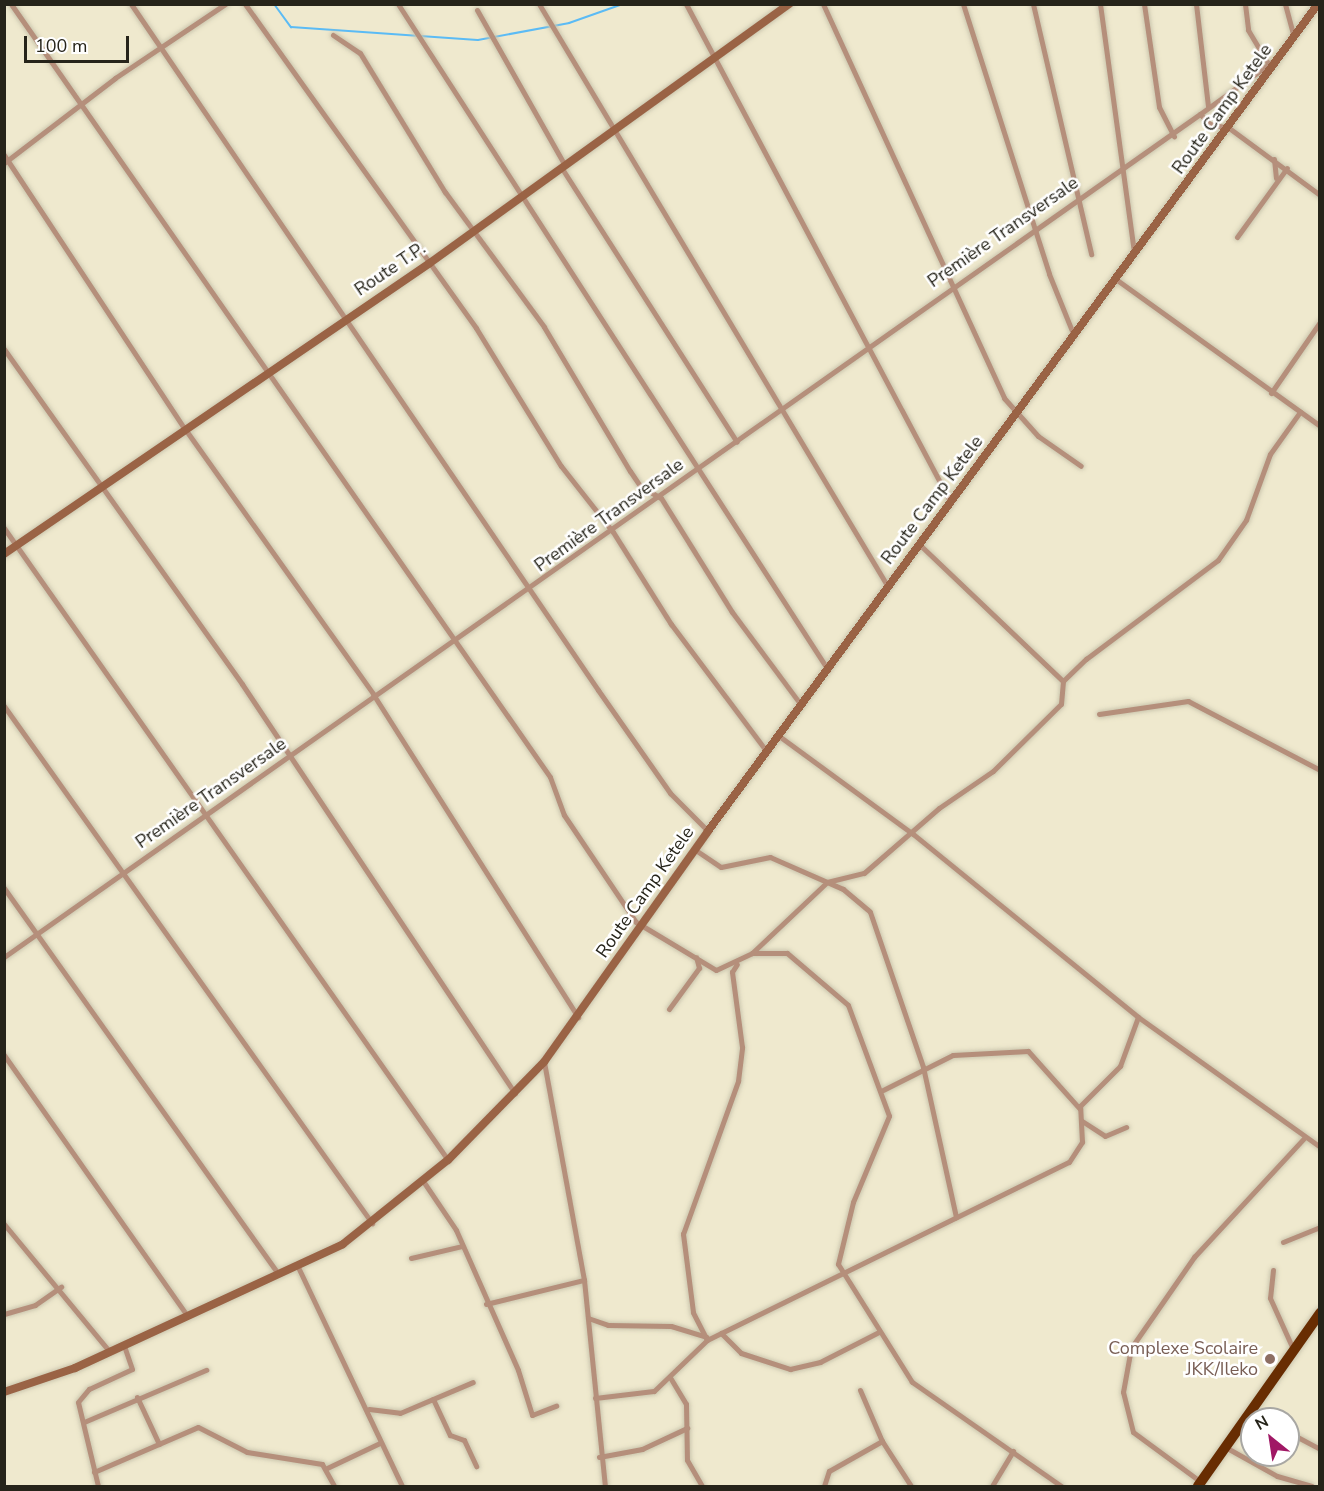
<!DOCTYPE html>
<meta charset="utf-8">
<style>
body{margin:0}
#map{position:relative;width:1324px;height:1491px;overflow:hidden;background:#efe9ce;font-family:"Nunito Sans",sans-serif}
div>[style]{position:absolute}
.stream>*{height:2px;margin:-1px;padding:0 1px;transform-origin:1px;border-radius:1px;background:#5bbbf5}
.roads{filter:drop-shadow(0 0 2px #cbc6ae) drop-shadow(0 0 2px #cbc6ae)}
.street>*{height:5px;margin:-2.5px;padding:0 2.5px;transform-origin:2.5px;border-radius:2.5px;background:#b58f7b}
.secondary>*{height:8px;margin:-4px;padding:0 4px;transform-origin:4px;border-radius:4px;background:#9a6345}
.highway>*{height:10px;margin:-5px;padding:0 5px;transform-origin:5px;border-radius:5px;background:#682d02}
.dots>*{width:16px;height:16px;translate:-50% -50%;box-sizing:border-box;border:3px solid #fff;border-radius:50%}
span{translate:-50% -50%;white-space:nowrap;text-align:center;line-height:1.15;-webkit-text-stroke:5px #fff;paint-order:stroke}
.street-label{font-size:18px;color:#26241a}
.education-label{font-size:18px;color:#785e54}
.right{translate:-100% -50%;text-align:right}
.frame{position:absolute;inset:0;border:6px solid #26241a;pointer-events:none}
.north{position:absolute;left:1240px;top:1407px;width:60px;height:60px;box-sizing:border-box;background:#fff;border:2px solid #a8a7a3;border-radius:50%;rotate:330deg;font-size:16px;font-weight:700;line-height:24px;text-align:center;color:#26241a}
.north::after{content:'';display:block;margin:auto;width:21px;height:27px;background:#a01865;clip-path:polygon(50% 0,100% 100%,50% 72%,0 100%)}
.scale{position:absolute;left:24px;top:36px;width:105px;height:27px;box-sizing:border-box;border:3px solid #26241a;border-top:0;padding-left:8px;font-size:18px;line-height:21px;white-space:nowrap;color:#26241a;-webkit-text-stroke:4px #fff;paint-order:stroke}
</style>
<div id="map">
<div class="stream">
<i style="left:274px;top:4px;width:29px;rotate:54deg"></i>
<i style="left:291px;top:27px;width:187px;rotate:4deg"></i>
<i style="left:478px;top:40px;width:93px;rotate:-10.6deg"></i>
<i style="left:569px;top:23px;width:57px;rotate:-19.4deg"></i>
</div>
<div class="roads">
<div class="street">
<i style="left:11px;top:4px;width:942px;rotate:55.11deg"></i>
<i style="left:550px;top:777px;width:40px;rotate:69.8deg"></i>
<i style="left:564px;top:815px;width:129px;rotate:56.1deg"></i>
<i style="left:636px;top:922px;width:93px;rotate:31deg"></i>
<i style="left:716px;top:970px;width:40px;rotate:-25deg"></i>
<i style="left:752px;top:953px;width:35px"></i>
<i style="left:787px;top:953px;width:80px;rotate:40.4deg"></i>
<i style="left:848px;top:1005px;width:118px;rotate:69.7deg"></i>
<i style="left:889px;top:1116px;width:93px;rotate:112.7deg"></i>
<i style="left:853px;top:1202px;width:64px;rotate:103.6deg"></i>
<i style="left:838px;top:1264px;width:139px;rotate:57.9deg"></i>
<i style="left:912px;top:1382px;width:182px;rotate:34.9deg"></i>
<i style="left:131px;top:4px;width:830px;rotate:55.75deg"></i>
<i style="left:598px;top:690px;width:126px;rotate:55deg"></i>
<i style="left:670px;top:793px;width:54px;rotate:45deg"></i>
<i style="left:245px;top:4px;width:398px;rotate:54.5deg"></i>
<i style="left:476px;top:328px;width:162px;rotate:58.4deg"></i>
<i style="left:561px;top:466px;width:84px;rotate:51.8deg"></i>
<i style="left:613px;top:532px;width:109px;rotate:57.8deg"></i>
<i style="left:671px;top:624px;width:160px;rotate:53.1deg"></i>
<i style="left:398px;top:4px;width:793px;rotate:57.15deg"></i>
<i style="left:539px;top:4px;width:679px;rotate:59.09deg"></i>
<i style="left:686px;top:4px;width:565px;rotate:62.03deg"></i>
<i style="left:823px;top:4px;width:434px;rotate:65.3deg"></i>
<i style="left:1004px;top:398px;width:51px;rotate:48.2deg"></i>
<i style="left:1038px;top:436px;width:52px;rotate:34.9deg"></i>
<i style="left:963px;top:4px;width:283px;rotate:72.3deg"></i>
<i style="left:1049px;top:274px;width:67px;rotate:68deg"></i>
<i style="left:1033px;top:4px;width:257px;rotate:76.9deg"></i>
<i style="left:1100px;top:4px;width:250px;rotate:82.2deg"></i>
<i style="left:1144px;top:4px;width:104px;rotate:81.7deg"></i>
<i style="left:1159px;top:107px;width:33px;rotate:63deg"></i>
<i style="left:1196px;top:4px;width:103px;rotate:83.3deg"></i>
<i style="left:1245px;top:4px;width:26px;rotate:83deg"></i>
<i style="left:1248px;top:30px;width:39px;rotate:59deg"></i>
<i style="left:1285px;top:4px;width:34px;rotate:75deg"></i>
<i style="left:477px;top:10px;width:177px;rotate:60.5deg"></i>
<i style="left:333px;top:35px;width:32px;rotate:34deg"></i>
<i style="left:360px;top:53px;width:163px;rotate:58.6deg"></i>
<i style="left:445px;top:192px;width:167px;rotate:53.7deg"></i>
<i style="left:544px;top:327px;width:168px;rotate:59.2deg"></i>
<i style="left:630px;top:471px;width:18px;rotate:56deg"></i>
<i style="left:640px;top:486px;width:24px;rotate:30deg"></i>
<i style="left:661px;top:498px;width:134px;rotate:58.1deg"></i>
<i style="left:732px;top:612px;width:116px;rotate:53.4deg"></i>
<i style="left:1200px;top:114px;width:94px;rotate:-35.9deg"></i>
<i style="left:4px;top:155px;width:328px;rotate:56.6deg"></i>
<i style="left:185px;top:429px;width:325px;rotate:54.6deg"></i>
<i style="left:373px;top:694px;width:383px;rotate:57.6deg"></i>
<i style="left:1274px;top:159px;width:19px;rotate:84deg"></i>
<i style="left:4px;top:163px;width:140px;rotate:-37.4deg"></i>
<i style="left:115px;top:78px;width:133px;rotate:-33.9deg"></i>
<i style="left:561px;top:167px;width:326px;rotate:57.4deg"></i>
<i style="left:1237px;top:237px;width:85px;rotate:-54.1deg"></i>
<i style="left:1117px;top:280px;width:250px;rotate:35.7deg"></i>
<i style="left:4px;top:349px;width:411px;rotate:54.6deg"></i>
<i style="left:242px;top:684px;width:492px;rotate:56.3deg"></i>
<i style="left:1271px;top:393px;width:86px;rotate:-55.4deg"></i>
<i style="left:4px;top:528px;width:772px;rotate:54.91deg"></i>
<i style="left:920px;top:545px;width:197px;rotate:43.6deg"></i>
<i style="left:4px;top:706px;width:635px;rotate:54.56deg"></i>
<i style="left:1099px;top:714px;width:90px;rotate:-8.3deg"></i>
<i style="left:1188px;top:701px;width:149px;rotate:27.6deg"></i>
<i style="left:779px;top:736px;width:166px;rotate:36.2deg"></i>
<i style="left:913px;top:834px;width:290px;rotate:39.1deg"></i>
<i style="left:1138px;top:1017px;width:224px;rotate:35.5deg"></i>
<i style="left:694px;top:849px;width:32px;rotate:34deg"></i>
<i style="left:721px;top:867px;width:50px;rotate:-11.5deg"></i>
<i style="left:770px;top:857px;width:80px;rotate:23.7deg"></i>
<i style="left:843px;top:889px;width:35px;rotate:40deg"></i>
<i style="left:870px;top:912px;width:164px;rotate:71.1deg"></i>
<i style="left:923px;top:1067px;width:154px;rotate:77.6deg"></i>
<i style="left:4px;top:888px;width:473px;rotate:54.6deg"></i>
<i style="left:752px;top:953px;width:103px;rotate:-43.4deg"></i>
<i style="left:827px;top:882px;width:38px;rotate:-14deg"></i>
<i style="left:864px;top:873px;width:99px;rotate:-40.9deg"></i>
<i style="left:939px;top:808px;width:65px;rotate:-34.4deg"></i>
<i style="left:993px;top:771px;width:95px;rotate:-44.6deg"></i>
<i style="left:1061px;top:704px;width:23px;rotate:-85deg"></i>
<i style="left:1063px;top:681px;width:32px;rotate:-44deg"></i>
<i style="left:1086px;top:659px;width:165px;rotate:-36.9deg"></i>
<i style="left:1218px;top:560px;width:49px;rotate:-55deg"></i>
<i style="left:1246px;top:520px;width:70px;rotate:-70deg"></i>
<i style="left:1270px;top:454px;width:52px;rotate:-54.5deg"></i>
<i style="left:4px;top:957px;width:1463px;rotate:-35.18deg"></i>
<i style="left:1200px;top:114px;width:14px;rotate:45deg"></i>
<i style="left:1210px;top:124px;width:19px;rotate:12deg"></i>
<i style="left:1229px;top:128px;width:113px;rotate:36.4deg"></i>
<i style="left:669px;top:1009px;width:51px;rotate:-53.8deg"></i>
<i style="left:699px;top:968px;width:11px;rotate:-105deg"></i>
<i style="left:4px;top:1055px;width:318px;rotate:54.9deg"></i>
<i style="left:544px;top:1062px;width:222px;rotate:79.6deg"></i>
<i style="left:584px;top:1280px;width:207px;rotate:84.2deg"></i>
<i style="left:883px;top:1090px;width:78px;rotate:-26.6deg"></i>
<i style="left:953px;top:1055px;width:75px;rotate:-3.1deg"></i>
<i style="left:1028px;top:1051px;width:78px;rotate:48.1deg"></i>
<i style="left:1082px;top:1121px;width:27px;rotate:33deg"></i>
<i style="left:1105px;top:1136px;width:23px;rotate:-23deg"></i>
<i style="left:423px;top:1181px;width:59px;rotate:56deg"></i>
<i style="left:456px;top:1230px;width:153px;rotate:66.1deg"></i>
<i style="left:518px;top:1370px;width:47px;rotate:72.7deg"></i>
<i style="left:532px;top:1415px;width:26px;rotate:-21deg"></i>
<i style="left:4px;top:1224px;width:166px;rotate:50.4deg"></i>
<i style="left:1283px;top:1242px;width:40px;rotate:-22deg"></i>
<i style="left:411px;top:1258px;width:52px;rotate:-13.2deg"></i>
<i style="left:298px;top:1267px;width:242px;rotate:64.6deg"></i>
<i style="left:1273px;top:1270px;width:28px;rotate:96deg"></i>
<i style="left:1270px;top:1298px;width:56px;rotate:65.7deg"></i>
<i style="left:486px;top:1304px;width:101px;rotate:-13.8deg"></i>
<i style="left:4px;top:1314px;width:32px;rotate:-16deg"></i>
<i style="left:35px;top:1305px;width:32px;rotate:-35deg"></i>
<i style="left:588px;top:1318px;width:21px;rotate:19deg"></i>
<i style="left:608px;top:1325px;width:63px;rotate:0.9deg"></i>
<i style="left:671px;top:1326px;width:37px;rotate:17deg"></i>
<i style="left:721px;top:1333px;width:28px;rotate:45deg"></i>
<i style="left:741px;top:1353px;width:52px;rotate:18.1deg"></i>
<i style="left:790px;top:1369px;width:31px;rotate:-13deg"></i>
<i style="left:820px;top:1362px;width:66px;rotate:-27deg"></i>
<i style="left:707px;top:1340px;width:31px;rotate:-117deg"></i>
<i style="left:693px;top:1312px;width:79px;rotate:-97.3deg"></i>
<i style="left:683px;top:1234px;width:163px;rotate:-70.2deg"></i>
<i style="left:738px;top:1081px;width:34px;rotate:-83deg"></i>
<i style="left:742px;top:1047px;width:76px;rotate:-97.6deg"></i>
<i style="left:732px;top:972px;width:9px;rotate:-58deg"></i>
<i style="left:671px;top:1379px;width:29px;rotate:59deg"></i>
<i style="left:686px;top:1404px;width:56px;rotate:89deg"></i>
<i style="left:687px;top:1460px;width:30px;rotate:60deg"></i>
<i style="left:860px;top:1390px;width:56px;rotate:66.7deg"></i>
<i style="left:882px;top:1441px;width:54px;rotate:57.2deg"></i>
<i style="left:137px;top:1397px;width:52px;rotate:64.9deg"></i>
<i style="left:595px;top:1398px;width:59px;rotate:-6.8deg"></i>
<i style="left:654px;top:1391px;width:74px;rotate:-43.9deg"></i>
<i style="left:707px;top:1340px;width:403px;rotate:-26.2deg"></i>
<i style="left:1069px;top:1162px;width:24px;rotate:-57deg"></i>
<i style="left:1082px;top:1142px;width:36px;rotate:-93deg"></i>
<i style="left:1080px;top:1106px;width:57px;rotate:-45deg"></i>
<i style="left:1120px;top:1066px;width:52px;rotate:-69.8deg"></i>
<i style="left:433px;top:1399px;width:40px;rotate:65deg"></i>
<i style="left:450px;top:1435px;width:15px;rotate:20deg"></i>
<i style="left:464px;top:1440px;width:29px;rotate:65deg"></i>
<i style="left:369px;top:1409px;width:31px;rotate:7deg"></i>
<i style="left:400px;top:1413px;width:79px;rotate:-23deg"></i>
<i style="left:1251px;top:1412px;width:15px;rotate:28deg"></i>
<i style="left:84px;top:1422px;width:133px;rotate:-23.1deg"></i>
<i style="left:1288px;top:1432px;width:36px;rotate:28deg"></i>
<i style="left:1227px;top:1448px;width:57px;rotate:29.2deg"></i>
<i style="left:1277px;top:1476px;width:36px;rotate:16deg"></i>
<i style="left:599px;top:1457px;width:44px;rotate:-10.5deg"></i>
<i style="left:642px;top:1449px;width:50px;rotate:-25deg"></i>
<i style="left:327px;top:1468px;width:59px;rotate:-25.3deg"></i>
<i style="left:94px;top:1472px;width:113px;rotate:-23.4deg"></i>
<i style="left:198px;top:1427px;width:55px;rotate:27deg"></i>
<i style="left:247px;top:1452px;width:76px;rotate:9.1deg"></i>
<i style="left:322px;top:1464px;width:25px;rotate:61deg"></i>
<i style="left:1201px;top:1482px;width:84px;rotate:-143.7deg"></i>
<i style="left:1133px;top:1432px;width:41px;rotate:-104deg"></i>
<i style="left:1123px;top:1392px;width:45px;rotate:-79.7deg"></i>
<i style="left:1131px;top:1348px;width:111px;rotate:-55.3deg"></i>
<i style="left:1194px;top:1257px;width:163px;rotate:-47.2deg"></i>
<i style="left:98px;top:1486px;width:86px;rotate:-103.4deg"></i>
<i style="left:78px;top:1402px;width:17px;rotate:-50deg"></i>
<i style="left:89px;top:1389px;width:47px;rotate:-24.9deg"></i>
<i style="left:132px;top:1369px;width:24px;rotate:-109deg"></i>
<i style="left:824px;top:1486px;width:16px;rotate:-72deg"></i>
<i style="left:829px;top:1471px;width:61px;rotate:-29.5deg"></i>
<i style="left:992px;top:1486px;width:41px;rotate:-59deg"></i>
</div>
<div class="secondary">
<i style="left:4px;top:554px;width:516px;rotate:-34.34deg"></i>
<i style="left:430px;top:263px;width:443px;rotate:-35.8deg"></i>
<i style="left:4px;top:1392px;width:75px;rotate:-18.7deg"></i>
<i style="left:75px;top:1368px;width:295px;rotate:-24.8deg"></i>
<i style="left:343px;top:1244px;width:134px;rotate:-38.7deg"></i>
<i style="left:448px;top:1160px;width:137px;rotate:-45.6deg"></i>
<i style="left:544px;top:1062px;width:283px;rotate:-54.6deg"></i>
<i style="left:708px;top:831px;width:1028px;rotate:-53.59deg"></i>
</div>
<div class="highway">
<i style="left:1198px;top:1486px;width:212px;rotate:-54.8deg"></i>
</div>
</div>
<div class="dots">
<i style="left:1270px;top:1359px;background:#8d6e63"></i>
</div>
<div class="street-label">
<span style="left:1222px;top:109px;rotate:-54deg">Route Camp Ketele</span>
<span style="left:1003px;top:232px;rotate:-35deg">Première Transversale</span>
<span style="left:390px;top:269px;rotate:-34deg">Route T.P.</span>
<span style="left:932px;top:500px;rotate:-53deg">Route Camp Ketele</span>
<span style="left:609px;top:515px;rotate:-36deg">Première Transversale</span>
<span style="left:211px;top:793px;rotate:-35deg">Première Transversale</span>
<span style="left:645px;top:892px;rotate:-55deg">Route Camp Ketele</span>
</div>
<div class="education-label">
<span class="right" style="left:1258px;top:1359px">Complexe Scolaire<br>JKK/Ileko</span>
</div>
<div class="frame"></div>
<div class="north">N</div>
<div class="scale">100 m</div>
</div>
